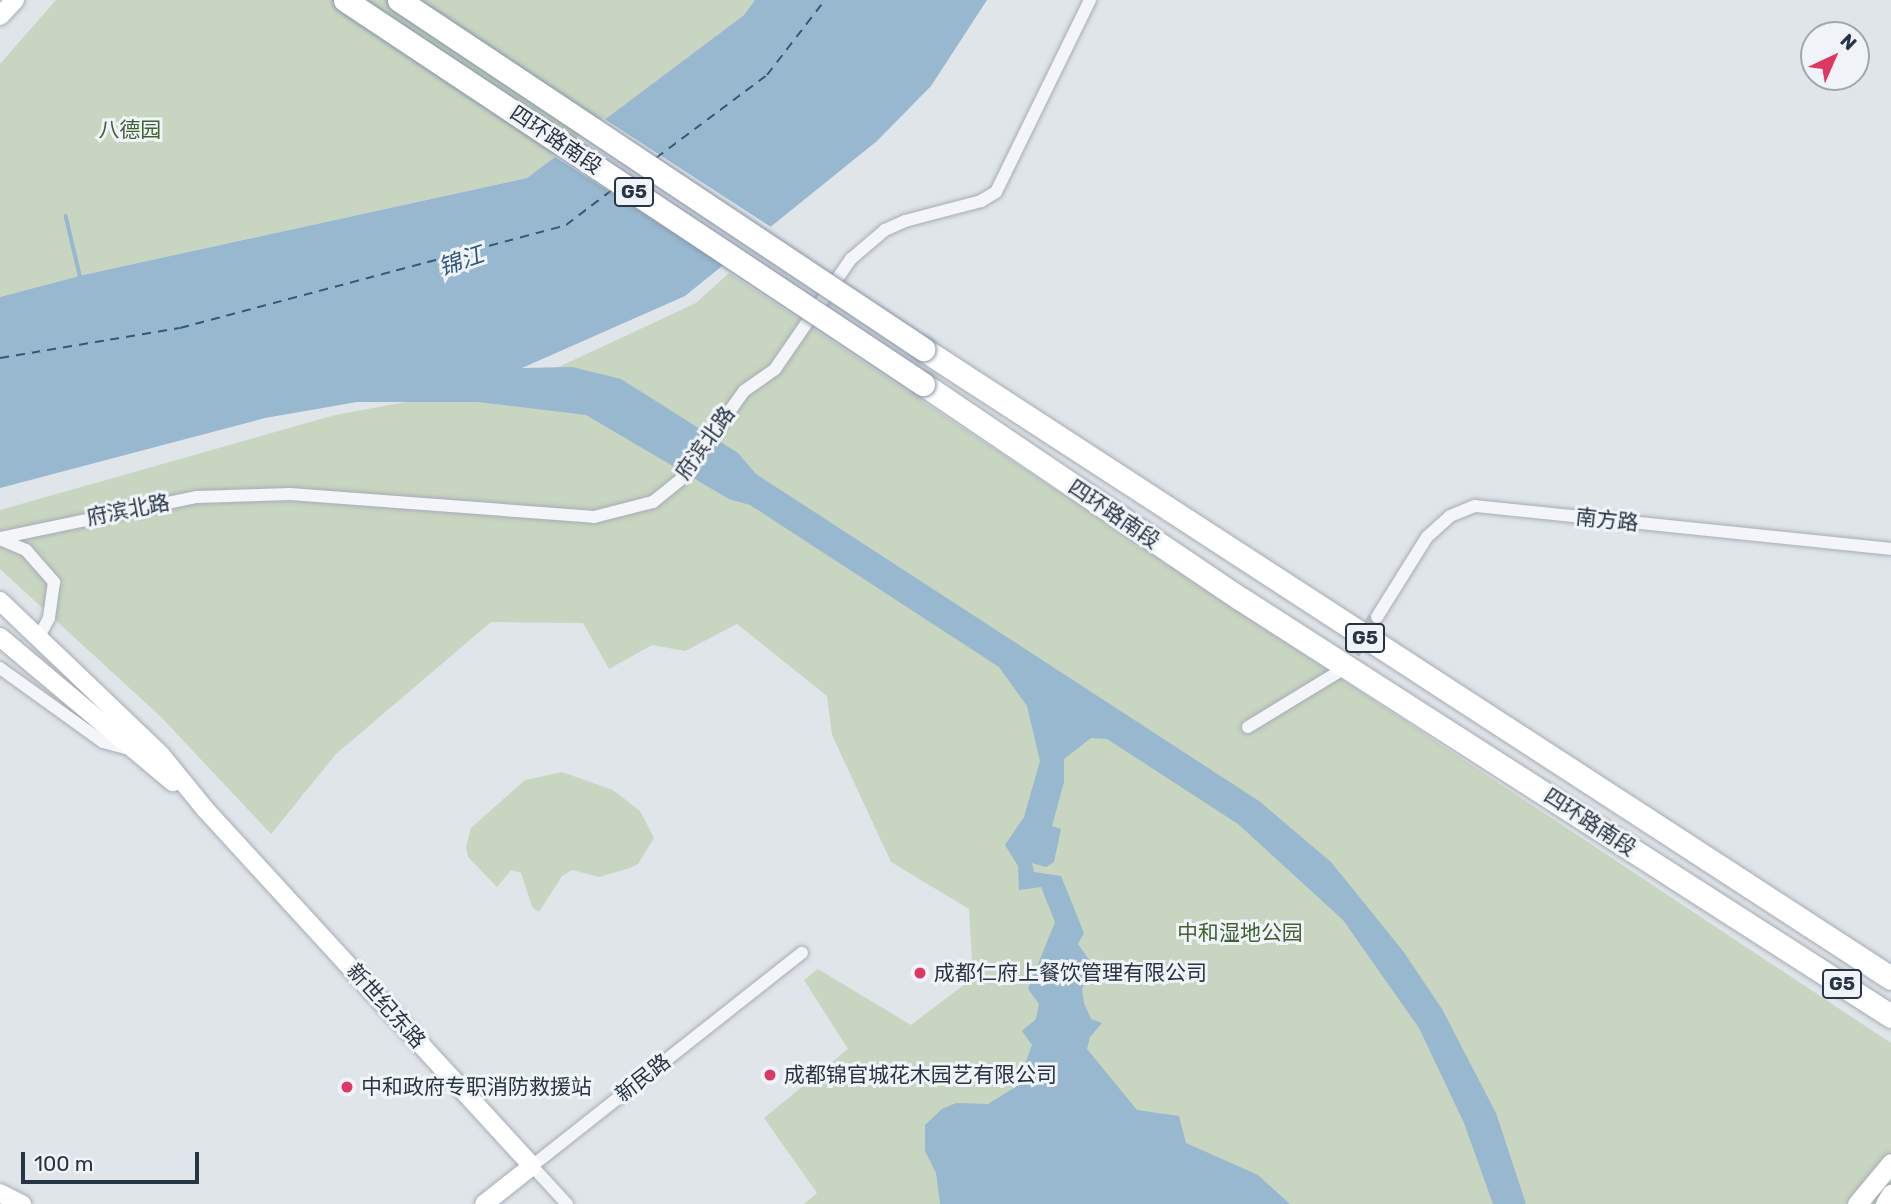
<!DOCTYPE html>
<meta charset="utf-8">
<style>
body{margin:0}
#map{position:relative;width:1891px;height:1204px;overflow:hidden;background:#e0e5ea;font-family:Rubik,"Noto Sans SC",sans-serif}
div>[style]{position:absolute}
.green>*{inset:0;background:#c8d5c0}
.water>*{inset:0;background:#97b8ce}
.pier>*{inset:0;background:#e0e5ea}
.stream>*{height:3.5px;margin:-1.75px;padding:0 1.75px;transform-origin:1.75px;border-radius:1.75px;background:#97b8ce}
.ferry>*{height:2px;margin-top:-1px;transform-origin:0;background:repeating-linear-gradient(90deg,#2c597c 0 9px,transparent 0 16px)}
.tertiary-tunnel>*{height:16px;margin-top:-8px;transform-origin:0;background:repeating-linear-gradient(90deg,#bbc2c9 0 16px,transparent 0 24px)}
.roads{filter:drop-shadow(0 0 2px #a5acb5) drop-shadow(0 0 2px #a5acb5)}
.minor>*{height:12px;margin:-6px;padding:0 6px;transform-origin:6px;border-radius:6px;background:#f3f5f8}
.secondary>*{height:18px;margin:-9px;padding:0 9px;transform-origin:9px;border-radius:9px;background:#fff}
.primary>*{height:19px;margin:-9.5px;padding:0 9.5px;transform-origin:9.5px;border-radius:9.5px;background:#fff}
.motorway>*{height:23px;margin:-11.5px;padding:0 11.5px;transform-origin:11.5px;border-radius:11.5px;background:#fff}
.bridges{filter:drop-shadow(0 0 2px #8694a3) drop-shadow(0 0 2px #8694a3)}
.motorway-bridge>*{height:23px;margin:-11.5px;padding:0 11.5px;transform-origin:11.5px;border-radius:11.5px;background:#fff}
.dots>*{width:19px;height:19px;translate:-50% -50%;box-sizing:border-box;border:4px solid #f0f4f8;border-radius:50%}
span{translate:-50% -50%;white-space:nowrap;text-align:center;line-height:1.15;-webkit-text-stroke:6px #f0f4f8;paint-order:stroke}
.shield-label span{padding:2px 5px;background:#f0f4f8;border:2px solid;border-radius:5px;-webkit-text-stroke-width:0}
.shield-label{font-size:19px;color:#273444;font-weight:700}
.park-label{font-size:21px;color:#406132}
.street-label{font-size:21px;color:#273444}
.poi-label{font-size:21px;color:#273444}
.left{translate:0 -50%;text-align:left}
.water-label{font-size:23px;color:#2c597c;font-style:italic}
.north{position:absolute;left:1800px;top:21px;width:70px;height:70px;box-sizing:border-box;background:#f0f4f8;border:2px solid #a0a7b0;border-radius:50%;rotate:44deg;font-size:19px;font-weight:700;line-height:28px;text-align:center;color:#273444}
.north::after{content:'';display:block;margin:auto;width:24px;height:32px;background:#dc3863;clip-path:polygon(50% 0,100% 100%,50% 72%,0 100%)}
.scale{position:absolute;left:21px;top:1152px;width:178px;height:32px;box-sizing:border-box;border:4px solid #273444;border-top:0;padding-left:9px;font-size:21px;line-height:24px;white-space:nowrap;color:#273444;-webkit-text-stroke:5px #f0f4f8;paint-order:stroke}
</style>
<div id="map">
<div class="green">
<i style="clip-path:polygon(56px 0,755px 0,744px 15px,527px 178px,83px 275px,0 297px,0 64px)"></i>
<i style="clip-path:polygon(729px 273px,1891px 1043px,1891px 1204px,804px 1204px,817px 1193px,764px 1118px,848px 1049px,804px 980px,818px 969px,911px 1025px,973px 978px,969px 909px,891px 862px,832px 735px,827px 696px,737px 624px,685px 651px,652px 645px,609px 669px,583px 623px,491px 622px,336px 754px,271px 834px,161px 717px,0 569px,0 510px,335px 415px,535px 378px,696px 303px)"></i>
<i style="clip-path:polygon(562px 772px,613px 790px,640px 811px,654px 838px,638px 864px,630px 868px,599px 877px,572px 870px,562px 876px,539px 912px,532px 907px,521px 873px,511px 870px,497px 887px,468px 857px,466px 847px,471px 828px,525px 780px)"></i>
</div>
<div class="water">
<i style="clip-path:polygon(755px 0,987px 0,931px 86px,877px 141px,685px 296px,522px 368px,572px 367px,621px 379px,738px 453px,756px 474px,1259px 801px,1331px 862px,1403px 951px,1442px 1009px,1496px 1113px,1526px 1204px,1493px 1204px,1464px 1123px,1419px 1028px,1343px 920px,1238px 824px,1107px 739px,1091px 738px,1064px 759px,1064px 782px,1052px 826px,1061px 829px,1054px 862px,1046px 867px,1032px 863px,1034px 872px,1061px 876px,1084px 933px,1078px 944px,1090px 961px,1091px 973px,1082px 989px,1084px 1003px,1091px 1019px,1102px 1023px,1090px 1037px,1087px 1049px,1137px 1110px,1179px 1116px,1186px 1143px,1258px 1175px,1290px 1204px,940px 1204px,936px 1173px,925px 1151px,925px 1125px,942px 1109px,956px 1103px,988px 1104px,1017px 1086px,1032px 1045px,1022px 1031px,1036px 1019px,1039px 1004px,1028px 989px,1055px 922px,1041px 887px,1019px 890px,1018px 866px,1005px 845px,1024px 817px,1040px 761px,1027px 706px,999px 667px,750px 505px,729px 499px,586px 415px,478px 402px,357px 402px,265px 418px,0 488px,0 297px,83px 275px,527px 178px,744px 15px)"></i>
</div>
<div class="pier">
<i style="clip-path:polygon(603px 118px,771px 227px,726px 266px,552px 155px)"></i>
</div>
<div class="stream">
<i style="left:66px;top:216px;width:65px;rotate:76.6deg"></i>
</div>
<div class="ferry">
<i style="left:656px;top:158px;width:139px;rotate:-36.8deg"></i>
<i style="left:767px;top:75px;width:95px;rotate:-52.3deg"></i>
<i style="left:0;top:358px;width:182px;rotate:-9.5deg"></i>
<i style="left:180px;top:328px;width:400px;rotate:-14.9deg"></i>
<i style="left:566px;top:225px;width:58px;rotate:-37.3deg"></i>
</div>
<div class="tertiary-tunnel">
<i style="left:1339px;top:672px;width:67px;rotate:-55.4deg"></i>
</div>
<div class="roads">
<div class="minor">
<i style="left:0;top:538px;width:201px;rotate:-11.8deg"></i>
<i style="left:197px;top:497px;width:93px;rotate:-1.8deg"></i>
<i style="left:290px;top:494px;width:305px;rotate:4.3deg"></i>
<i style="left:594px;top:517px;width:61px;rotate:-14.3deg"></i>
<i style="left:653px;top:502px;width:36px;rotate:-39deg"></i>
<i style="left:681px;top:479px;width:108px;rotate:-54.4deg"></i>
<i style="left:744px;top:391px;width:38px;rotate:-35deg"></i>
<i style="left:775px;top:369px;width:134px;rotate:-55.4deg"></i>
<i style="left:851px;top:259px;width:45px;rotate:-40.5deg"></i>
<i style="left:885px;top:230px;width:22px;rotate:-24deg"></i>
<i style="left:905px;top:221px;width:79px;rotate:-14.7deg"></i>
<i style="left:981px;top:201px;width:17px;rotate:-31deg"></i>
<i style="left:996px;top:192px;width:214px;rotate:-63.9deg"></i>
<i style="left:0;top:539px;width:28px;rotate:23deg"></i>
<i style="left:26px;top:550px;width:43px;rotate:48.8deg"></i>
<i style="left:54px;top:582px;width:36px;rotate:98deg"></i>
<i style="left:49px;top:618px;width:21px;rotate:118deg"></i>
<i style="left:1377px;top:617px;width:94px;rotate:-58deg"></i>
<i style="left:1427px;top:537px;width:31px;rotate:-42deg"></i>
<i style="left:1450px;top:516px;width:27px;rotate:-22deg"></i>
<i style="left:1475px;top:506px;width:418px;rotate:5.9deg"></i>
<i style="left:0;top:668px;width:127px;rotate:35.7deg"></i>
<i style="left:103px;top:742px;width:27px;rotate:15deg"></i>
<i style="left:1248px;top:727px;width:105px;rotate:-31.4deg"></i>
<i style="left:567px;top:1204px;width:52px;rotate:-132.6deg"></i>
<i style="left:532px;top:1166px;width:344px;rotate:-38.3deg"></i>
</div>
<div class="secondary">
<i style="left:0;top:16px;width:22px;rotate:-47deg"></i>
<i style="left:0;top:601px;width:223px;rotate:43.7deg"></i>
<i style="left:161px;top:755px;width:70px;rotate:50.8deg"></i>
<i style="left:205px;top:809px;width:484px;rotate:47.5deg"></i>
<i style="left:532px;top:1166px;width:61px;rotate:141.6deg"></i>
<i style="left:0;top:637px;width:226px;rotate:40deg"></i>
<i style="left:0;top:1193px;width:25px;rotate:27deg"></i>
</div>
<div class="primary">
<i style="left:1857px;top:1204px;width:53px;rotate:-50.3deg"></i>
<i style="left:1885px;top:1204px;width:12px;rotate:-59deg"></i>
</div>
<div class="motorway">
<i style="left:923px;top:349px;width:1154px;rotate:33.02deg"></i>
<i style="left:923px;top:384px;width:384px;rotate:34.1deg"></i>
<i style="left:1241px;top:599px;width:772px;rotate:32.68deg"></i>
</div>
</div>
<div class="bridges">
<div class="motorway-bridge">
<i style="left:345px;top:0;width:694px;rotate:33.6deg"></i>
<i style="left:399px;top:0;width:630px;rotate:33.66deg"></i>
</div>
</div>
<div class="dots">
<i style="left:920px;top:973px;background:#dc3863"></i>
<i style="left:770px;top:1075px;background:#dc3863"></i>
<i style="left:347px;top:1087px;background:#dc3863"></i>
</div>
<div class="shield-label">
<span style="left:634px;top:192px">G5</span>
<span style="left:1365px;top:638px">G5</span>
<span style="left:1842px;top:984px">G5</span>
</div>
<div class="park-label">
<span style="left:130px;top:130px">八德园</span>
<span style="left:1240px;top:933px">中和湿地公园</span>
</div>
<div class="street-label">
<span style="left:556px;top:140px;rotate:34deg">四环路南段</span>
<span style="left:705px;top:443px;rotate:-54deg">府滨北路</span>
<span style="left:128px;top:510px;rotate:-11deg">府滨北路</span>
<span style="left:1114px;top:514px;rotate:34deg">四环路南段</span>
<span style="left:1607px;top:520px;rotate:6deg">南方路</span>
<span style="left:1590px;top:822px;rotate:33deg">四环路南段</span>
<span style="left:386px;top:1006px;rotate:48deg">新世纪东路</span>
<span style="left:643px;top:1078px;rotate:-38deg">新民路</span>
</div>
<div class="poi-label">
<span class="left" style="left:934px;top:973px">成都仁府上餐饮管理有限公司</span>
<span class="left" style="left:784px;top:1075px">成都锦官城花木园艺有限公司</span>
<span class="left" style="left:361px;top:1087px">中和政府专职消防救援站</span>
</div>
<div class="water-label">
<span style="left:461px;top:261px;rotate:-19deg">锦江</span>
</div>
<div class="north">N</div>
<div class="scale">100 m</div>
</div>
